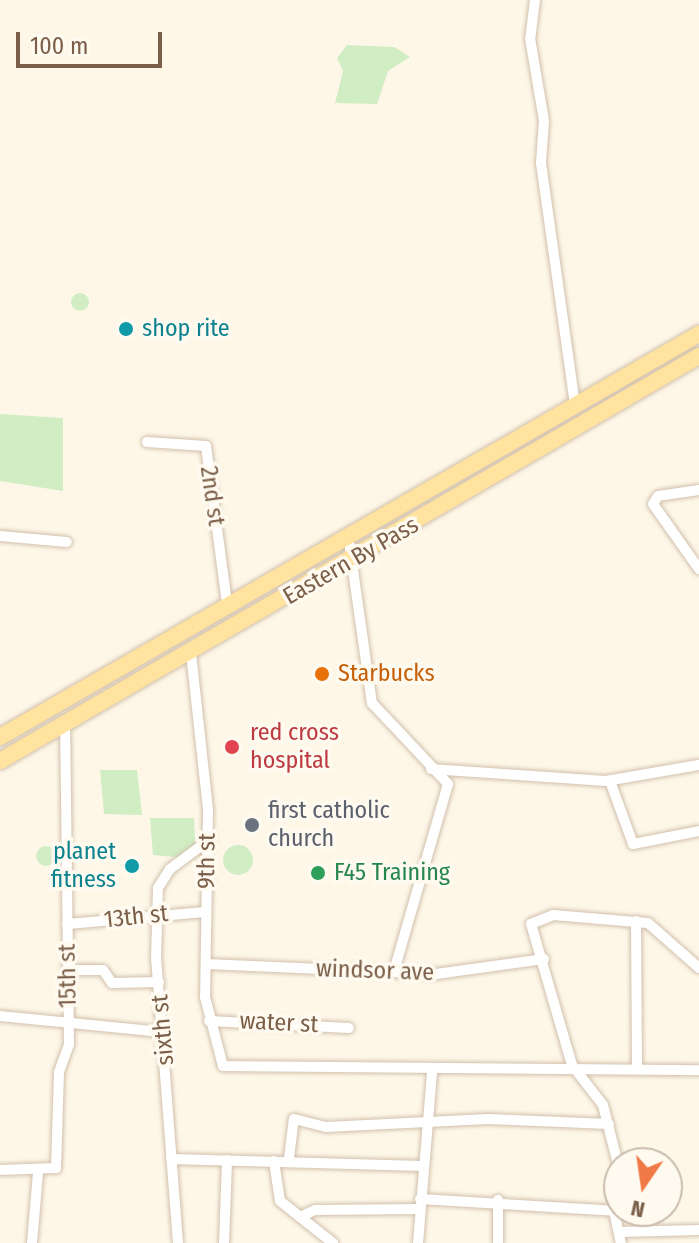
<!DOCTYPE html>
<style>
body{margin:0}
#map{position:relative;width:699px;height:1243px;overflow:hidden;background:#fef7e8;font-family:"Fira Sans Condensed",sans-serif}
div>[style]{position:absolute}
.green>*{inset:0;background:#d1edc4}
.round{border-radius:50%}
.roads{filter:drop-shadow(0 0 2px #d2c0ac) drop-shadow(0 0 2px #d2c0ac)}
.minor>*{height:10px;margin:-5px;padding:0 5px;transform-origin:5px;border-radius:5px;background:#fff}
.primary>*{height:16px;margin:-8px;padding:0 8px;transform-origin:8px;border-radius:8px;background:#ffe39e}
.dots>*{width:22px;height:22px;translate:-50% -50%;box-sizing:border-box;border:4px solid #fffaf0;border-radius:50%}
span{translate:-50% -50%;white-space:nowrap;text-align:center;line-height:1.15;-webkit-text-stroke:7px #fffaf0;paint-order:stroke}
.culture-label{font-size:24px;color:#0d838f}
.left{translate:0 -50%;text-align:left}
.right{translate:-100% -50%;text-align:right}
.street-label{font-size:24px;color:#7b5f49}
.food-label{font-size:24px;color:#c56008}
.health-label{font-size:24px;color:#be3a42}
.worship-label{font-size:24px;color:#5b616d}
.leisure-label{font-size:24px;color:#27864d}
.north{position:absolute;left:603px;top:1147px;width:80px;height:80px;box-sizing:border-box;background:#fffaf0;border:2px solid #cabcad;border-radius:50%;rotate:193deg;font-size:22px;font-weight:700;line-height:32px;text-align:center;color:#7b5f49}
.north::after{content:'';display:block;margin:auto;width:28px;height:36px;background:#f07a45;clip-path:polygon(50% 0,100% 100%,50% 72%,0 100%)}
.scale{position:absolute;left:16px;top:32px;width:146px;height:36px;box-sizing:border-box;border:4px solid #7b5f49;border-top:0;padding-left:10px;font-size:24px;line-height:28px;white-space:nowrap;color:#7b5f49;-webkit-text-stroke:6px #fffaf0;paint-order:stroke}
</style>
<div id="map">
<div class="green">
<i style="clip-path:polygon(347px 45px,394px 47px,410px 57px,388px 71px,377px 104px,335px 103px,343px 71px,337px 58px)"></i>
<i class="round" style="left:71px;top:293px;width:18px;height:18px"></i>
<i style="clip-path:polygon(0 414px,63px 418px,63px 491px,0 481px)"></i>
<i style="clip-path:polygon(100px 770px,137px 770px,142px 815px,104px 814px)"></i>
<i style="clip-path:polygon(150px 818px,194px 818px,196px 859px,153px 855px)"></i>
<i class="round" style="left:223px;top:845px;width:30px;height:30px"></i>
<i class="round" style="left:36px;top:846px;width:20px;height:20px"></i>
</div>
<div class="roads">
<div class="minor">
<i style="left:535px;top:0;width:38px;rotate:97deg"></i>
<i style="left:530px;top:38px;width:84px;rotate:80.4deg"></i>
<i style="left:544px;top:121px;width:42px;rotate:94.1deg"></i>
<i style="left:541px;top:163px;width:244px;rotate:82deg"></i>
<i style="left:147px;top:442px;width:59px;rotate:3.9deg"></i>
<i style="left:206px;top:446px;width:159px;rotate:82.4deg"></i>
<i style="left:699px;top:490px;width:41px;rotate:171.7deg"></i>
<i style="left:658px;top:496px;width:9px;rotate:122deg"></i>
<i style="left:653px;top:504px;width:80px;rotate:54.7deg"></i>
<i style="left:348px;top:535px;width:170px;rotate:81.9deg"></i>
<i style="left:372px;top:703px;width:111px;rotate:46.8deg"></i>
<i style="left:448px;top:784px;width:195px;rotate:106.1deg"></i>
<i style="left:0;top:536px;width:67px;rotate:5.1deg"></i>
<i style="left:191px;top:653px;width:158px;rotate:83.8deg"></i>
<i style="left:208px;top:810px;width:187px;rotate:90.9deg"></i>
<i style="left:205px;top:997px;width:71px;rotate:75.4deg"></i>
<i style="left:223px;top:1066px;width:476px;rotate:0.5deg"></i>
<i style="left:431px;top:769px;width:175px;rotate:3.9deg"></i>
<i style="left:606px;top:781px;width:94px;rotate:-9.8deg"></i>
<i style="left:610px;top:781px;width:67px;rotate:69.9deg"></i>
<i style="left:633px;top:844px;width:67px;rotate:-11.1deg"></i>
<i style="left:636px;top:921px;width:145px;rotate:89.6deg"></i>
<i style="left:67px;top:924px;width:139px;rotate:-5deg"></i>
<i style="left:206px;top:964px;width:230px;rotate:2.5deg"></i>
<i style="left:436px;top:974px;width:109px;rotate:-7.9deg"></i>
<i style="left:68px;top:970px;width:35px"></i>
<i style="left:103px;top:970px;width:16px;rotate:55deg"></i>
<i style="left:112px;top:983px;width:47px;rotate:-1.2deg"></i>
<i style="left:0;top:1016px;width:163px;rotate:5.6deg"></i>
<i style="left:209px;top:1021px;width:140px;rotate:2.9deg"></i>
<i style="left:289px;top:1158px;width:39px;rotate:-83deg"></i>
<i style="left:294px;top:1119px;width:33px;rotate:14deg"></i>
<i style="left:326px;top:1127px;width:162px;rotate:-2.8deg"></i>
<i style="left:488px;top:1119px;width:121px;rotate:2.4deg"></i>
<i style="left:171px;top:1159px;width:252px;rotate:1.6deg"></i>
<i style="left:274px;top:1161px;width:40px;rotate:81.5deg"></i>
<i style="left:280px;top:1201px;width:68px;rotate:38.4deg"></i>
<i style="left:619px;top:1168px;width:65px;rotate:-104.3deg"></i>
<i style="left:603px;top:1105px;width:51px;rotate:-127.8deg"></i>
<i style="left:572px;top:1065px;width:147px;rotate:-106.2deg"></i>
<i style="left:531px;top:924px;width:24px;rotate:-22deg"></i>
<i style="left:553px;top:915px;width:95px;rotate:4.8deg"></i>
<i style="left:648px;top:923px;width:68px;rotate:41.4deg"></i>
<i style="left:0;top:1170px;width:56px;rotate:-2deg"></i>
<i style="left:56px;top:1168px;width:96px;rotate:-88.2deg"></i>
<i style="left:59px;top:1072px;width:30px;rotate:-70deg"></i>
<i style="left:69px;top:1044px;width:321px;rotate:-90.7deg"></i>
<i style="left:619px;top:1193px;width:19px;rotate:106deg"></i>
<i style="left:614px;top:1211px;width:33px;rotate:78deg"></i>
<i style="left:420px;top:1199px;width:194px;rotate:3.5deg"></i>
<i style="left:300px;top:1217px;width:17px;rotate:-25deg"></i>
<i style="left:315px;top:1210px;width:105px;rotate:-0.5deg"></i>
<i style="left:620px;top:1232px;width:79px;rotate:-1.5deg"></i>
<i style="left:32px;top:1243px;width:70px;rotate:-85.1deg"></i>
<i style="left:178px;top:1243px;width:285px;rotate:-94.4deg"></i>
<i style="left:156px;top:959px;width:71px;rotate:-88.4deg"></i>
<i style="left:158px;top:888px;width:22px;rotate:-58deg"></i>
<i style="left:170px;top:869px;width:49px;rotate:-36.6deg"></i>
<i style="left:224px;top:1243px;width:83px;rotate:-87.9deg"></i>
<i style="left:418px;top:1243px;width:173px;rotate:-85.3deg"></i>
<i style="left:498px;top:1243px;width:43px;rotate:-90deg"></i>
</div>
<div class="primary">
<i style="left:0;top:737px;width:807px;rotate:-29.97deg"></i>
<i style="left:0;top:761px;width:808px;rotate:-30.09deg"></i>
</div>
</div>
<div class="dots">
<i style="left:126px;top:329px;background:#0f9aa8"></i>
<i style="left:322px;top:674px;background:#e8710a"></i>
<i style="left:232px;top:747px;background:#e0444e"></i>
<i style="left:252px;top:825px;background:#6b7280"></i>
<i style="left:132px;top:866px;background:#0f9aa8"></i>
<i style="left:318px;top:873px;background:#2e9e5b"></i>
</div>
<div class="culture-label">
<span class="left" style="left:142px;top:329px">shop rite</span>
<span class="right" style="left:116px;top:866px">planet<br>fitness</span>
</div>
<div class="street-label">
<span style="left:212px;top:496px;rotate:82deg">2nd st</span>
<span style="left:351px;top:561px;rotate:-30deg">Eastern By Pass</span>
<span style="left:207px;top:861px;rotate:-89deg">9th st</span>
<span style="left:136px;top:917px;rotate:-6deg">13th st</span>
<span style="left:375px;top:971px;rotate:2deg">windsor ave</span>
<span style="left:68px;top:976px;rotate:-91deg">15th st</span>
<span style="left:279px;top:1023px;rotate:3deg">water st</span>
<span style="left:163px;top:1030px;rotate:-95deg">sixth st</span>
</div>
<div class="food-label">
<span class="left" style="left:338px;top:674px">Starbucks</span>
</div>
<div class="health-label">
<span class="left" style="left:250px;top:747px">red cross<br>hospital</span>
</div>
<div class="worship-label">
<span class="left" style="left:268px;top:825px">first catholic<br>church</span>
</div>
<div class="leisure-label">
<span class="left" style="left:334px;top:873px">F45 Training</span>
</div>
<div class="north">N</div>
<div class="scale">100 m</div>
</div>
